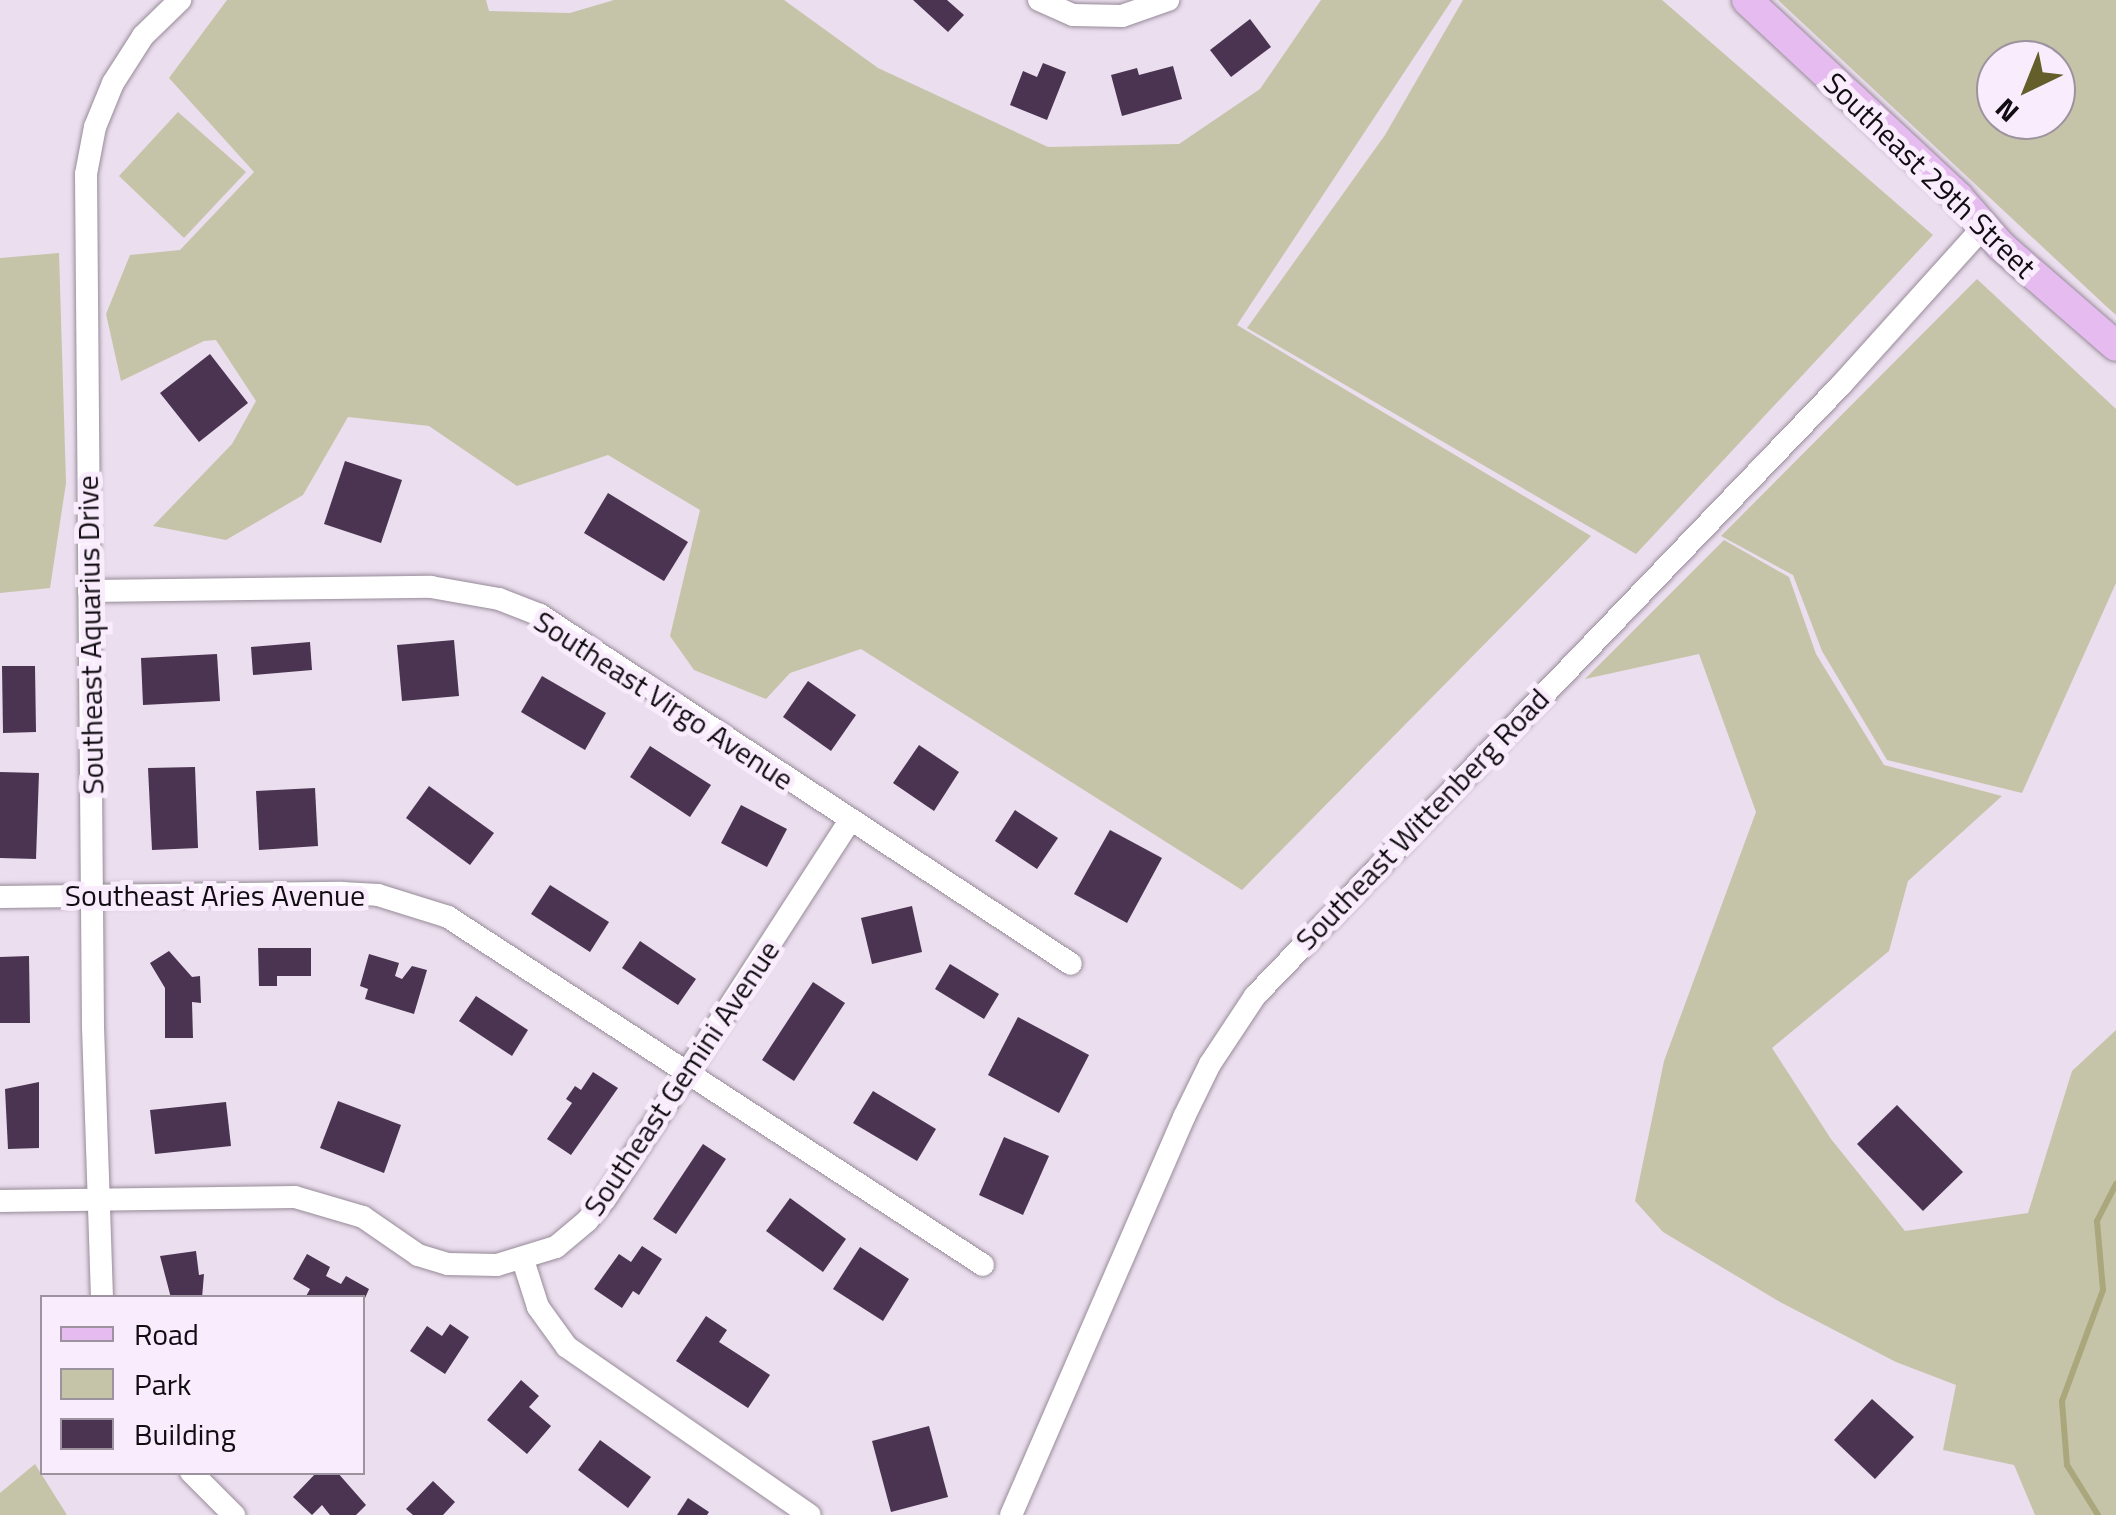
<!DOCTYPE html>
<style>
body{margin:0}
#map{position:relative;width:2116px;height:1515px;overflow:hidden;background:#ebdeee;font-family:"Titillium Web",sans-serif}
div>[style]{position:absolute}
.green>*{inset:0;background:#c5c4a9}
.stream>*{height:6px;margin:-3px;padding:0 3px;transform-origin:3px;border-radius:3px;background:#aba77d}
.building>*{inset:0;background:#4b3451}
.roads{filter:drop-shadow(0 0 2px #978b99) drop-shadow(0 0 2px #978b99)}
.minor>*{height:22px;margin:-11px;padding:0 11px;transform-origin:11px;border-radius:11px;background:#fff}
.major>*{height:30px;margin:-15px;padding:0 15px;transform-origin:15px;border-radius:15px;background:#e6bcf0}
span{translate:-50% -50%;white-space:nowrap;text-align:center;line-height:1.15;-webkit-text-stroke:10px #f9ecfc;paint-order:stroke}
.street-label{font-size:30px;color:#110d12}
.legend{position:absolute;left:40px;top:1295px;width:325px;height:180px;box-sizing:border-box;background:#f9ecfc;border:2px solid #9c939e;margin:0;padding:12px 18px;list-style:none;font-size:30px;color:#110d12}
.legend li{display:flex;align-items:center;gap:20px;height:50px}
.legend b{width:50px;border:2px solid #9c939e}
.north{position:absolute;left:1976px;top:40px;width:100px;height:100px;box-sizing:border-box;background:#f9ecfc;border:2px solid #9c939e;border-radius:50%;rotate:223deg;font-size:28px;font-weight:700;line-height:40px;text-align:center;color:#110d12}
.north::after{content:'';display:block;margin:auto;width:35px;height:45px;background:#635e2a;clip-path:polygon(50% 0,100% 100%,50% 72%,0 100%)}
</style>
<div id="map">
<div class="green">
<i style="clip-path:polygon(227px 0,486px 0,489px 11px,570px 13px,614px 0,784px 0,878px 68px,1048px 147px,1179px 144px,1260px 89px,1321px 0,1452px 0,1237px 325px,1591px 536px,1242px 890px,861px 649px,790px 673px,766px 699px,694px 670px,670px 636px,700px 510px,608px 455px,517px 486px,429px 426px,348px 417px,303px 495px,226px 540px,153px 526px,232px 444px,256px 401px,216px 340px,204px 341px,121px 381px,106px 314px,130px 255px,180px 250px,254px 172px,169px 78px)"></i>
<i style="clip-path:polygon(1463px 0,1662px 0,1933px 235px,1636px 554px,1247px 328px,1385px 135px)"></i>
<i style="clip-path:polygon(evenodd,1778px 0,2116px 0,2116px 315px,2107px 307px,1778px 0,1996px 60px,2056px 60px,2056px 120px,1996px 120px,1996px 60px)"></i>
<i style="clip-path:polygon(178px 112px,246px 172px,184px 238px,119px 176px)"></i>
<i style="clip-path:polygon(59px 253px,66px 483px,50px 588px,0 593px,0 258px)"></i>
<i style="clip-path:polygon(1977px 279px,2116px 409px,2116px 583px,2022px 793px,1887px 760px,1822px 651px,1793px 575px,1721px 536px)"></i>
<i style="clip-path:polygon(1724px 540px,1789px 577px,1816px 654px,1884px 765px,2002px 796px,1908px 881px,1889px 951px,1772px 1048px,1831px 1139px,1905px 1231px,2028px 1213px,2072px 1071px,2116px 1030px,2116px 1515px,2035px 1515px,2014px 1465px,1943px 1450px,1956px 1385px,1896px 1362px,1780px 1302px,1663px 1232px,1635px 1201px,1664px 1061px,1756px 812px,1699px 654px,1585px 679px)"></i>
<i style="clip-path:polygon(35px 1464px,67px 1515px,0 1515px,0 1493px)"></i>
</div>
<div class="stream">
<i style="left:2098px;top:1515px;width:59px;rotate:-121.8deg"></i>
<i style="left:2067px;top:1465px;width:64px;rotate:-94.5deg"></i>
<i style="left:2062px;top:1401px;width:118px;rotate:-69.7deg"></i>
<i style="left:2103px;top:1290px;width:69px;rotate:-95deg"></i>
<i style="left:2097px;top:1221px;width:42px;rotate:-62.8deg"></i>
</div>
<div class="building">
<i style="clip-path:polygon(913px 0,947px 0,964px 15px,948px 32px)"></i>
<i style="clip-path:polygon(1250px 19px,1271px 47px,1231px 77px,1210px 50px)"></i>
<i style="clip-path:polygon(1043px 63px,1066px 72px,1047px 120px,1010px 105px,1023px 71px,1037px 77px)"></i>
<i style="clip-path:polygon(1173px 66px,1182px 99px,1122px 116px,1111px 75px,1137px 68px,1139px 75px)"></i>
<i style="clip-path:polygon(210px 354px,248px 403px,199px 442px,160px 393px)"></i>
<i style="clip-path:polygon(345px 461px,402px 480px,381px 543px,324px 524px)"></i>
<i style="clip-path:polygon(608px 493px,688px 542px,664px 581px,584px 533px)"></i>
<i style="clip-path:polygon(454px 640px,459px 696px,402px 701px,397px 645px)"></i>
<i style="clip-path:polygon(310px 642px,312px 670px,253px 675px,251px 647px)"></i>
<i style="clip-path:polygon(217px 654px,220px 701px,143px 705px,141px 658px)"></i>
<i style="clip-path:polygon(2px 666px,35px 666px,36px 732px,3px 733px)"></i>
<i style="clip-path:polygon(542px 676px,606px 713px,585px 750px,521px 712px)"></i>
<i style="clip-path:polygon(808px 681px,856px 715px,831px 751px,783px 717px)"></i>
<i style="clip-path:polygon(919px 745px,959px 772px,934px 811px,893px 783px)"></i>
<i style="clip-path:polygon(650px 746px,711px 785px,690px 817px,630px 777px)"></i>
<i style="clip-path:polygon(195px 767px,198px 848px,152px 850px,148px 768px)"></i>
<i style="clip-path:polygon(0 772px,39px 773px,36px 859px,0 858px)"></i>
<i style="clip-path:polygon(429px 786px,494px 833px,470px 865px,406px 818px)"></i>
<i style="clip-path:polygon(315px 788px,318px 846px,259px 850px,256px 791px)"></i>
<i style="clip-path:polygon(741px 805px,787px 829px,767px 867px,721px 843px)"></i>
<i style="clip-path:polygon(1015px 810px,1058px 838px,1037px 869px,995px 841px)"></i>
<i style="clip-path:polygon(1110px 830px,1162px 858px,1127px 923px,1074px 894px)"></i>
<i style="clip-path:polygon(550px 885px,609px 922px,590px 952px,531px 914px)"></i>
<i style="clip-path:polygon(912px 906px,922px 952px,872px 964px,861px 918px)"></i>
<i style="clip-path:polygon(640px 941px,696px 979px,678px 1005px,622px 968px)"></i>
<i style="clip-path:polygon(258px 948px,311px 948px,311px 976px,277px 976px,277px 986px,259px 986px)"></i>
<i style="clip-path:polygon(169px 951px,192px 977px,200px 976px,201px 1003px,192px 1002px,193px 1038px,165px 1038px,165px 988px,150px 963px)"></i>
<i style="clip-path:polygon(369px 954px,399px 963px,395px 976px,402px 979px,412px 966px,427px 970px,414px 1014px,365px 999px,368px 989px,360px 986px)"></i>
<i style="clip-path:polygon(29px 956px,30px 1023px,0 1023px,0 957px)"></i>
<i style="clip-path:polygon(950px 964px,999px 994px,984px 1019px,935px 989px)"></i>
<i style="clip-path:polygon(813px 982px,845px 1003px,794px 1081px,762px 1060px)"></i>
<i style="clip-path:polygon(476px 996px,528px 1030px,512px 1056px,459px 1021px)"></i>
<i style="clip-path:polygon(1018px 1017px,1089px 1055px,1059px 1113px,988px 1075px)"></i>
<i style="clip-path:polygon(593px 1072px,618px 1088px,571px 1155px,547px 1139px,572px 1103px,566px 1099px,575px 1086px,581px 1090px)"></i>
<i style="clip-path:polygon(39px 1082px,39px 1148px,8px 1149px,5px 1089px)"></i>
<i style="clip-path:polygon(873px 1091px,936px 1129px,917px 1161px,853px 1123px)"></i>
<i style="clip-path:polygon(338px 1101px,401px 1125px,384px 1173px,320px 1148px)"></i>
<i style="clip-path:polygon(226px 1102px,231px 1146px,155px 1154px,150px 1110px)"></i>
<i style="clip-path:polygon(1897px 1105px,1963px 1172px,1923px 1211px,1857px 1144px)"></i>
<i style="clip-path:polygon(1004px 1137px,1049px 1156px,1023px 1215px,979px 1195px)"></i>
<i style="clip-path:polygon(703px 1144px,726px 1159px,676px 1234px,653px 1219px)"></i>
<i style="clip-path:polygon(790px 1198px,846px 1239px,823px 1272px,766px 1231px)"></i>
<i style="clip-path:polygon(642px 1246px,662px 1259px,639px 1295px,633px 1291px,622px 1308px,594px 1289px,619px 1254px,631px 1262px)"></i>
<i style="clip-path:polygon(860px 1247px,909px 1279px,883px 1321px,833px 1289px)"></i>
<i style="clip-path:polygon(196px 1251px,199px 1275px,204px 1274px,202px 1298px,171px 1298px,160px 1256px)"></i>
<i style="clip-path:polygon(307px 1254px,330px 1267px,326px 1276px,341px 1284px,346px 1276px,369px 1289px,365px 1298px,305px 1298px,310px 1289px,293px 1279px)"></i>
<i style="clip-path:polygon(706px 1316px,727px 1330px,719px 1342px,770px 1375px,748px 1408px,676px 1361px)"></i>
<i style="clip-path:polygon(450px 1324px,469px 1337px,445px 1374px,410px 1351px,427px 1326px,442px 1336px)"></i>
<i style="clip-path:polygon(521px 1380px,539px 1396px,529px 1407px,551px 1426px,527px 1454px,487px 1420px)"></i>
<i style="clip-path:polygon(1872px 1399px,1914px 1437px,1875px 1479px,1834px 1440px)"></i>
<i style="clip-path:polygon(929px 1426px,948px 1497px,891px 1512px,872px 1441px)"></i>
<i style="clip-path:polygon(600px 1440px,651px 1477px,628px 1508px,578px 1470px)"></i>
<i style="clip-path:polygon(317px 1472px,337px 1472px,366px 1505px,356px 1515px,330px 1515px,322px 1505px,312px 1515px,293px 1497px)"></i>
<i style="clip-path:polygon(433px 1481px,455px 1502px,443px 1515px,413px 1515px,406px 1509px)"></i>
<i style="clip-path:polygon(688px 1498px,709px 1512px,707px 1515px,677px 1515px)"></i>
</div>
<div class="roads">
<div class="minor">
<i style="left:1039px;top:0;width:37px;rotate:24deg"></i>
<i style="left:1073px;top:15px;width:49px;rotate:1.2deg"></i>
<i style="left:1122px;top:16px;width:49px;rotate:-19.2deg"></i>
<i style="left:89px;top:591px;width:342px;rotate:-0.7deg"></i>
<i style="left:431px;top:587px;width:69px;rotate:10deg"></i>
<i style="left:499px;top:599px;width:44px;rotate:21.3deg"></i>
<i style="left:540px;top:615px;width:635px;rotate:33.31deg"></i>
<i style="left:0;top:897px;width:342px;rotate:-0.7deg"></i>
<i style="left:342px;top:893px;width:36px;rotate:3deg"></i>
<i style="left:378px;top:895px;width:73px;rotate:17.4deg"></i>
<i style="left:448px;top:917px;width:638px;rotate:33.04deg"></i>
<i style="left:0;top:1201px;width:295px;rotate:-0.8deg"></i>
<i style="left:295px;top:1197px;width:71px;rotate:16.4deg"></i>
<i style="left:363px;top:1217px;width:67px;rotate:34.6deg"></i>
<i style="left:418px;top:1255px;width:31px;rotate:17deg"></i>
<i style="left:448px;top:1264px;width:49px;rotate:1.2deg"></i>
<i style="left:497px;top:1265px;width:62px;rotate:-17deg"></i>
<i style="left:556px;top:1247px;width:40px;rotate:-40deg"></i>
<i style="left:587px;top:1221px;width:28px;rotate:-51deg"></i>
<i style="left:605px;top:1199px;width:450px;rotate:-57.1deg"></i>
<i style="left:523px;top:1260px;width:49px;rotate:72.3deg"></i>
<i style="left:538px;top:1307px;width:49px;rotate:54.1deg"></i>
<i style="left:567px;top:1347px;width:295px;rotate:34.7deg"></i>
<i style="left:102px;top:1298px;width:271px;rotate:-91.9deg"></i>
<i style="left:93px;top:1027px;width:853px;rotate:-90.47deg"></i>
<i style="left:86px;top:174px;width:48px;rotate:-79.2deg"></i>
<i style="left:95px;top:127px;width:48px;rotate:-67.8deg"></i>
<i style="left:113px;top:83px;width:56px;rotate:-57.4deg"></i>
<i style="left:143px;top:36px;width:52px;rotate:-44.2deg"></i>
<i style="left:191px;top:1472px;width:61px;rotate:45deg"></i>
<i style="left:1011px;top:1515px;width:434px;rotate:-66.5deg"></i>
<i style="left:1184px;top:1117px;width:59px;rotate:-63.9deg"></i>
<i style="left:1210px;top:1064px;width:82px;rotate:-56.5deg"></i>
<i style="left:1255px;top:996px;width:847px;rotate:-46.2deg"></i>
<i style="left:1841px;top:385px;width:214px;rotate:-48deg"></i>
</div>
<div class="major">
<i style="left:1747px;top:0;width:289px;rotate:43deg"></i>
<i style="left:1958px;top:197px;width:65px;rotate:48.7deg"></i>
<i style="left:2001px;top:246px;width:152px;rotate:41deg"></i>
</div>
</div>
<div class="street-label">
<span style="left:1930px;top:175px;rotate:44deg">Southeast 29th Street</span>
<span style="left:90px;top:635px;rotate:-91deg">Southeast Aquarius Drive</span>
<span style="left:664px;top:700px;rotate:33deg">Southeast Virgo Avenue</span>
<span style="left:1422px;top:819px;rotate:-46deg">Southeast Wittenberg Road</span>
<span style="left:215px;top:895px">Southeast Aries Avenue</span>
<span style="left:681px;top:1078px;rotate:-56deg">Southeast Gemini Avenue</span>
</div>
<ul class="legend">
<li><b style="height:12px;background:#e6bcf0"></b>Road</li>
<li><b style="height:28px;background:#c5c4a9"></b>Park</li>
<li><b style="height:28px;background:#4b3451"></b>Building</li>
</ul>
<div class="north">N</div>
</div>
